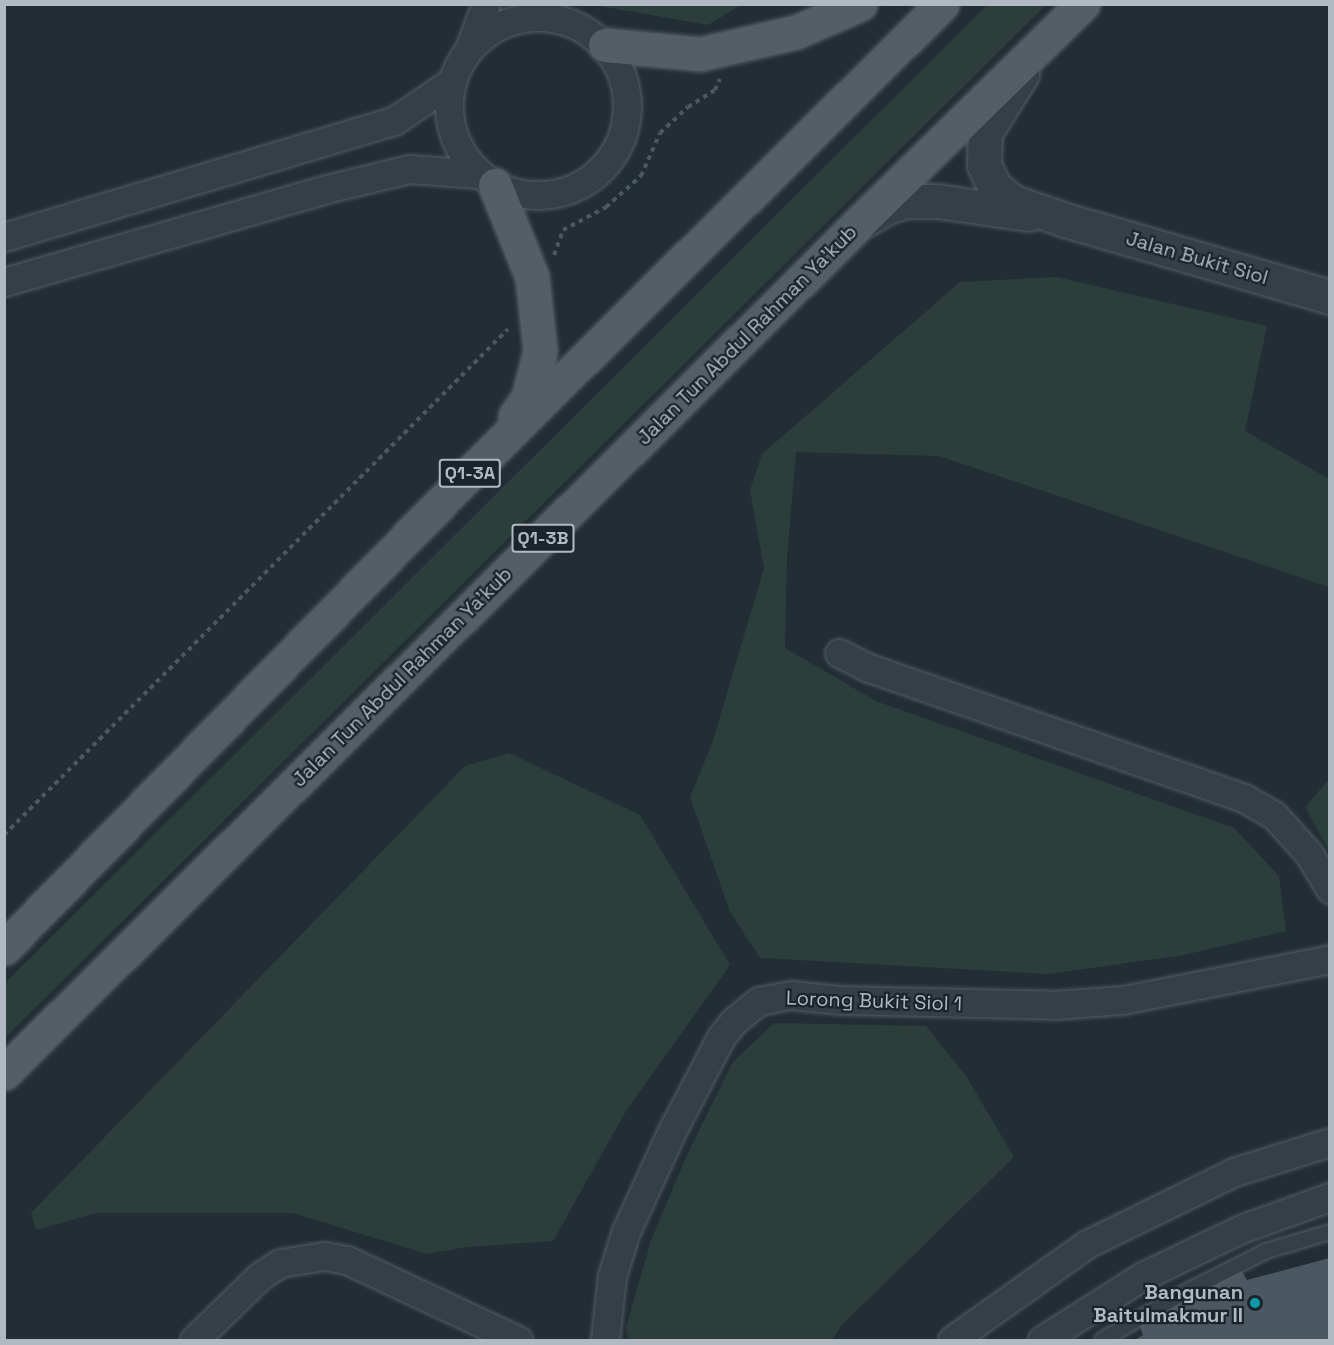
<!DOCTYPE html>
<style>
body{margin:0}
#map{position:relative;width:1334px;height:1345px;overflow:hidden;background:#232d35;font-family:"Space Grotesk",sans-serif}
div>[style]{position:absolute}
.green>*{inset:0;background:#2b3e3c}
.building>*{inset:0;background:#4c5861}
.path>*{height:4px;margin-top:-2px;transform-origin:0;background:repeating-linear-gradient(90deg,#4a5a5a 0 4.5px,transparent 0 9px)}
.roads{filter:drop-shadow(0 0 2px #545d64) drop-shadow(0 0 2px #545d64)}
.service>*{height:14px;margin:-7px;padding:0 7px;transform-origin:7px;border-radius:7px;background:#363f46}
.minor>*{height:27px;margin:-13.5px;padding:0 13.5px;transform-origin:13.5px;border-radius:13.5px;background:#363f46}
.minor>.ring{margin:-13.5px;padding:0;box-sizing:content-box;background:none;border:27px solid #363f46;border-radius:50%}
.tertiary>*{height:33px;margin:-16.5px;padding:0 16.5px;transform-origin:16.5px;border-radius:16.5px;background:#363f46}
.primary>*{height:33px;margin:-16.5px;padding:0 16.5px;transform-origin:16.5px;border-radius:16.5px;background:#545e66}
.dots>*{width:16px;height:16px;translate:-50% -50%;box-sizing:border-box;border:3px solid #1c242b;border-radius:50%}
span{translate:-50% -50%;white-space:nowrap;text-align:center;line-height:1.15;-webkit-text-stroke:4.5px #1c242b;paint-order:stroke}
.shield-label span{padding:2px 4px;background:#1c242b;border:2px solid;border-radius:4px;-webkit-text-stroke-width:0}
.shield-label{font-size:18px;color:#b1bac3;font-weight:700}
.street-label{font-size:20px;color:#b1bac3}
.poi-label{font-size:20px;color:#b1bac3;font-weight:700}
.right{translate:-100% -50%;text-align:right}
.frame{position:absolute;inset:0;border:6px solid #b1bac3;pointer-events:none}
</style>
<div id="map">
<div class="green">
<i style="clip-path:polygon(594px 5px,741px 4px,741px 5px,708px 25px)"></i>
<i style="clip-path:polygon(987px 5px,1046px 5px,5px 1038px,5px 983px)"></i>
<i style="clip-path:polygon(1057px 277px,1267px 326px,1245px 431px,1329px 479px,1329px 587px,939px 456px,796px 452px,787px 558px,785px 648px,876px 701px,1234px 828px,1279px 876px,1286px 931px,1184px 955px,1049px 974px,760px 958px,730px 912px,690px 797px,712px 744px,764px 568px,750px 490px,762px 454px,960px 282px)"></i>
<i style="clip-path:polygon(509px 753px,640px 815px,730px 965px,626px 1111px,553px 1241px,466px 1247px,427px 1254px,293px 1213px,96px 1213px,36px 1230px,31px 1213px,465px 766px)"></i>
<i style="clip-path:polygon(1329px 779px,1329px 851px,1305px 807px)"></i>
<i style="clip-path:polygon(774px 1023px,926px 1026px,966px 1076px,1014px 1157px,842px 1325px,832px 1340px,628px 1340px,626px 1328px,651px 1240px,687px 1155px,732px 1063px)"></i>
</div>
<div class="building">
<i style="clip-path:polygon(1330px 1258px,1330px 1340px,1135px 1340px,1143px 1335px,1140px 1326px,1241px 1270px,1247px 1280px)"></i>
</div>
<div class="path">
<i style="left:554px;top:255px;width:27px;rotate:-70deg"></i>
<i style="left:563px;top:230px;width:49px;rotate:-28.1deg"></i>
<i style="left:606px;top:207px;width:47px;rotate:-41.5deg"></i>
<i style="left:641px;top:176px;width:47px;rotate:-66.2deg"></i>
<i style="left:660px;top:133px;width:38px;rotate:-43deg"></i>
<i style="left:688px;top:107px;width:32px;rotate:-32deg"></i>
<i style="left:715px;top:90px;width:12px;rotate:-66deg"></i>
<i style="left:4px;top:835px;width:714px;rotate:-45.11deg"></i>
</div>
<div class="roads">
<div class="service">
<i style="left:1102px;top:1340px;width:96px;rotate:-30deg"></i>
<i style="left:1185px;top:1292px;width:91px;rotate:-26.8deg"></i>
<i style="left:1266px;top:1251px;width:67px;rotate:-16.5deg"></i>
</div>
<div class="minor">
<i class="ring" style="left:449px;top:17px;width:151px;height:151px"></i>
<i style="left:470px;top:46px;width:45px;rotate:-69.1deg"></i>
<i style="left:4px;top:237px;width:407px;rotate:-16.6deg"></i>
<i style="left:394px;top:121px;width:69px;rotate:-34.4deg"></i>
<i style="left:4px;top:282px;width:331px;rotate:-16.1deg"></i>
<i style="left:322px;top:190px;width:89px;rotate:-13.6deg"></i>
<i style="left:409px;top:169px;width:70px;rotate:4.1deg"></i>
<i style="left:839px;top:653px;width:34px;rotate:27deg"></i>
<i style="left:869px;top:668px;width:397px;rotate:19.1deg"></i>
<i style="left:1244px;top:798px;width:34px;rotate:30deg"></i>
<i style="left:1274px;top:815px;width:52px;rotate:48.1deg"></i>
<i style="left:1309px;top:854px;width:41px;rotate:59deg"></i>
<i style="left:194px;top:1340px;width:92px;rotate:-44.1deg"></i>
<i style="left:260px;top:1276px;width:24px;rotate:-33deg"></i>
<i style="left:280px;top:1263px;width:45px;rotate:-9deg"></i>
<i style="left:324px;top:1256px;width:23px;rotate:10deg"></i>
<i style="left:347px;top:1260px;width:189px;rotate:25.1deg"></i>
<i style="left:605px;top:1340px;width:64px;rotate:-83.8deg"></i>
<i style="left:612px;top:1276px;width:47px;rotate:-72.7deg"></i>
<i style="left:626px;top:1231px;width:112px;rotate:-65.3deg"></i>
<i style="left:673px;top:1129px;width:104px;rotate:-62.4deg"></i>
<i style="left:721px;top:1037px;width:21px;rotate:-51deg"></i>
<i style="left:734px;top:1021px;width:32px;rotate:-39deg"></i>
<i style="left:759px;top:1001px;width:33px;rotate:-11deg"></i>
<i style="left:791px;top:995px;width:49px;rotate:5.8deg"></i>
<i style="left:840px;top:1000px;width:214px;rotate:1.3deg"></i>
<i style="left:1054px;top:1005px;width:69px;rotate:-4.1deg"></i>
<i style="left:1123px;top:1000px;width:211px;rotate:-11.2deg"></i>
<i style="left:952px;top:1340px;width:166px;rotate:-35.4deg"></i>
<i style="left:1087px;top:1244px;width:164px;rotate:-26.1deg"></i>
<i style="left:1234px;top:1172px;width:101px;rotate:-17.4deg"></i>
<i style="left:1042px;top:1340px;width:120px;rotate:-32.4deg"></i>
<i style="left:1143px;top:1276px;width:109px;rotate:-25.6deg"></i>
<i style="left:1241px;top:1229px;width:95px;rotate:-19.8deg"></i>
</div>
<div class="tertiary">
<i style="left:1022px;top:74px;width:70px;rotate:122.1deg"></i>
<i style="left:985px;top:133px;width:32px;rotate:92deg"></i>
<i style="left:984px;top:165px;width:23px;rotate:65deg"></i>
<i style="left:994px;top:186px;width:23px;rotate:41deg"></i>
<i style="left:1011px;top:201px;width:57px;rotate:19.4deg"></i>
<i style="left:1065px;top:220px;width:276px;rotate:16.2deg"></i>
<i style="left:863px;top:221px;width:28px;rotate:-30deg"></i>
<i style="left:887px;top:207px;width:20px;rotate:-18deg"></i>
<i style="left:906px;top:201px;width:31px"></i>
<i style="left:937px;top:201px;width:92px;rotate:8.1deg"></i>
</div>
<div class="primary">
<i style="left:605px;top:45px;width:95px;rotate:5.4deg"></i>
<i style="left:700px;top:54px;width:98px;rotate:-12.9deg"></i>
<i style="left:796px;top:32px;width:70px;rotate:-23.6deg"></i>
<i style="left:495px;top:185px;width:99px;rotate:68.1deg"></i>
<i style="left:532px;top:277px;width:74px;rotate:83.8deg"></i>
<i style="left:540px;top:351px;width:49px;rotate:104.3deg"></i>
<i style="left:528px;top:398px;width:22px;rotate:126deg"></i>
<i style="left:4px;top:948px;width:670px;rotate:-45.54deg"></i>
<i style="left:473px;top:470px;width:661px;rotate:-44.82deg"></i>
<i style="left:4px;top:1073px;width:1204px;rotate:-44.83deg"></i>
<i style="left:858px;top:224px;width:315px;rotate:-44.4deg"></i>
</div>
</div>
<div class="dots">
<i style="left:1255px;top:1303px;background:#0f9aa8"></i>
</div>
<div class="shield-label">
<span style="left:470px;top:473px">Q1-3A</span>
<span style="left:543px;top:538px">Q1-3B</span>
</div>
<div class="street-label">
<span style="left:1197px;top:258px;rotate:16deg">Jalan Bukit Siol</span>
<span style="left:747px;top:335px;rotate:-45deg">Jalan Tun Abdul Rahman Ya'kub</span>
<span style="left:402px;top:677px;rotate:-45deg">Jalan Tun Abdul Rahman Ya'kub</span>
<span style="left:874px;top:1001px;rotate:2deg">Lorong Bukit Siol 1</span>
</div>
<div class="poi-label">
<span class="right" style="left:1243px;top:1304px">Bangunan<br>Baitulmakmur II</span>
</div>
<div class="frame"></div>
</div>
